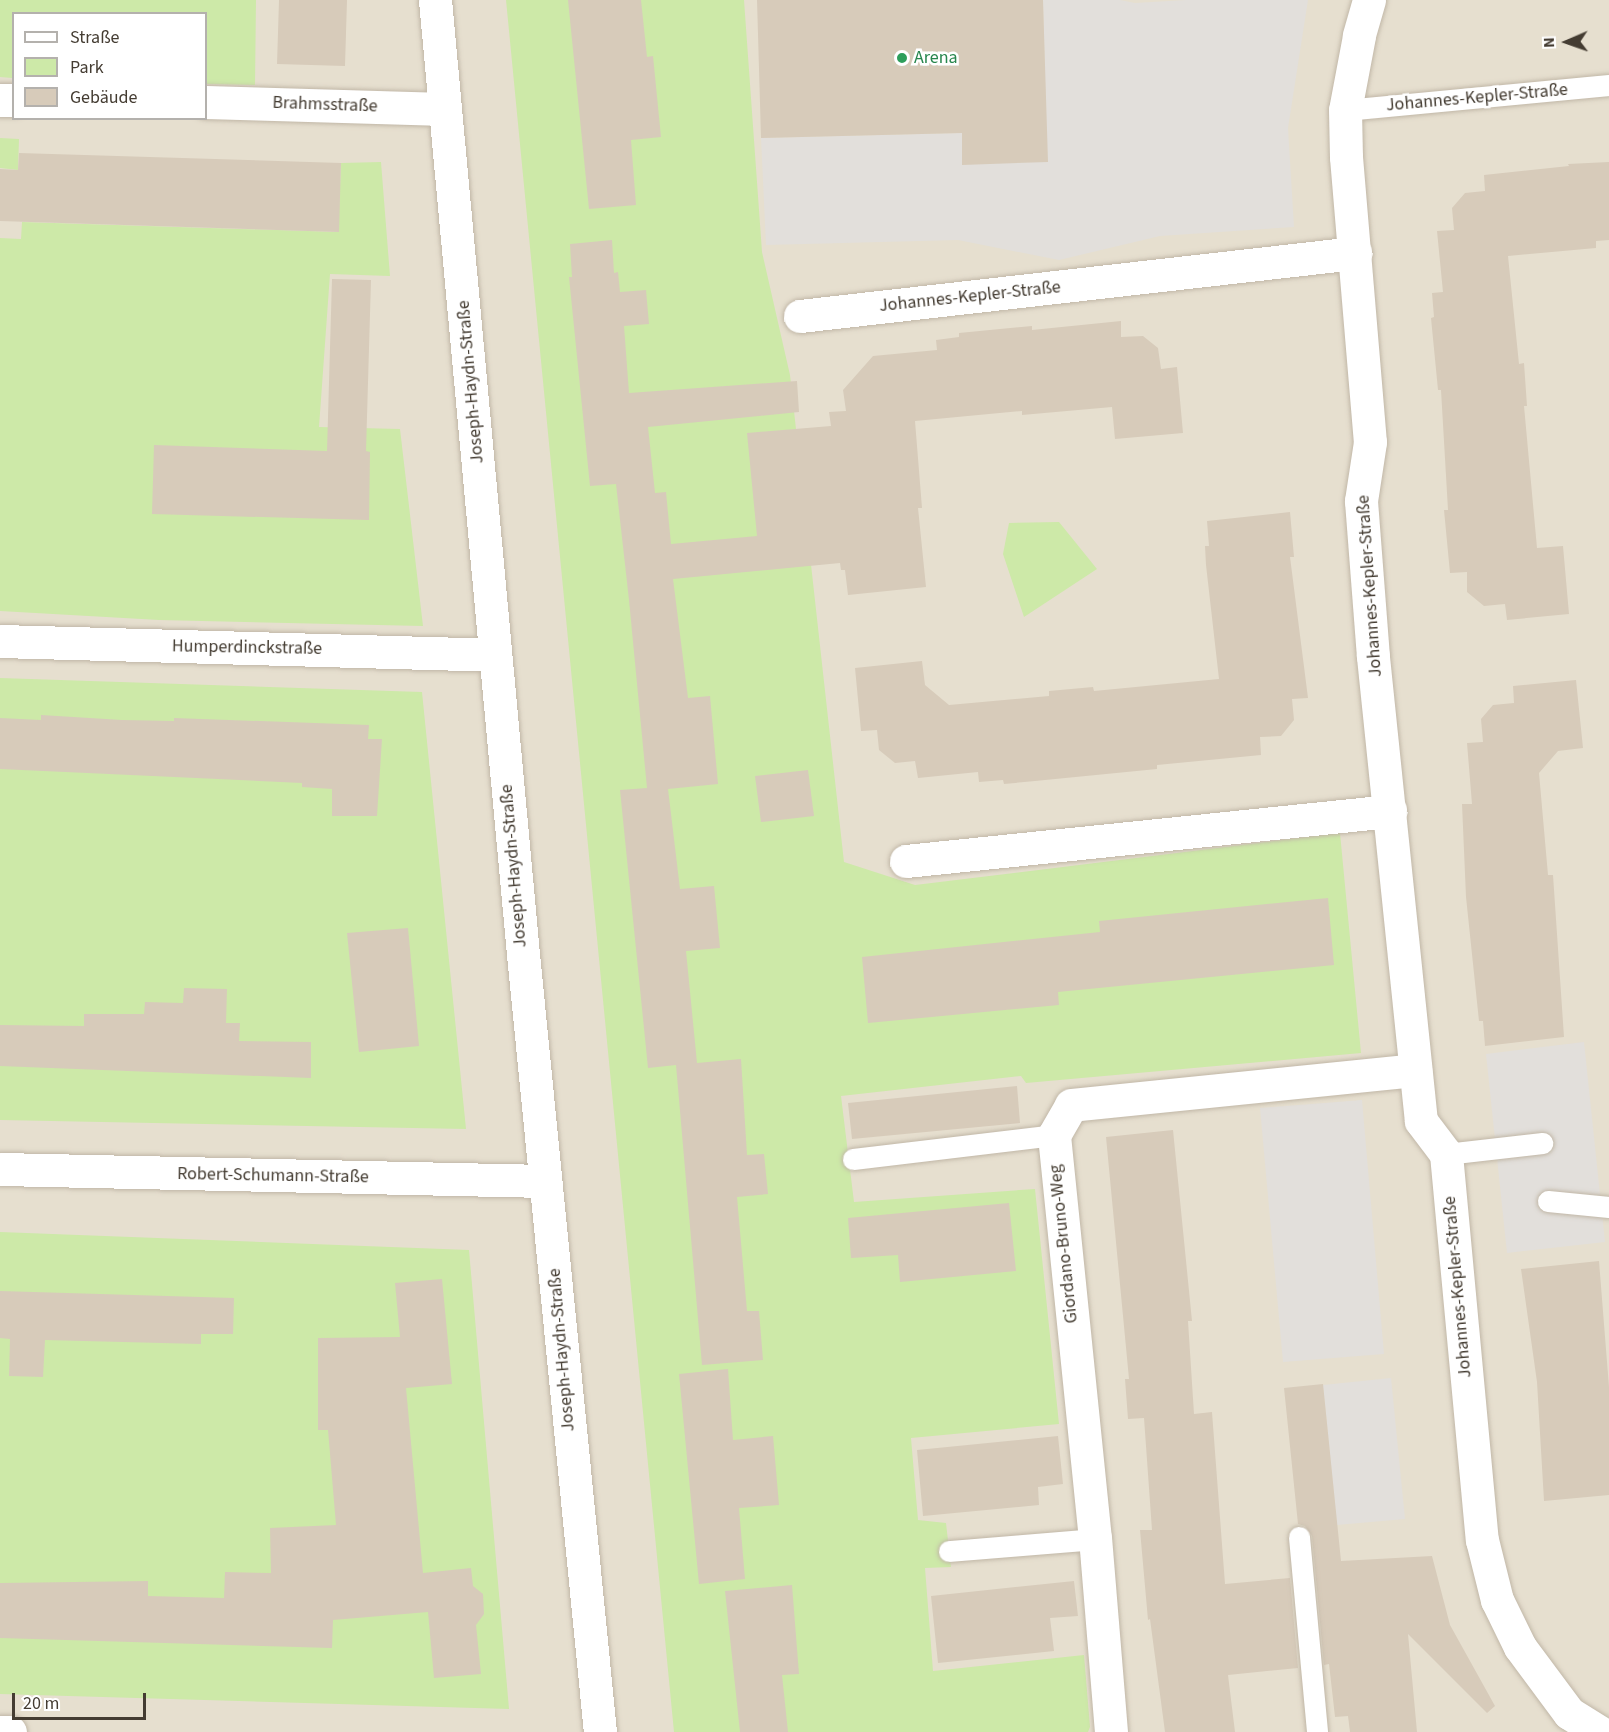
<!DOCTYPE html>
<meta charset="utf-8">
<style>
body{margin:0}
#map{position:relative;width:1609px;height:1732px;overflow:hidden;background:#f2ede2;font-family:"Source Sans 3",sans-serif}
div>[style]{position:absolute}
.residential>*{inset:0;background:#e6dfcf}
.green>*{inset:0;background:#cde9a8}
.parking>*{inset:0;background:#e2dfdb}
.building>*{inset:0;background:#d7cbba}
.roads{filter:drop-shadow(0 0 2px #c1b7a7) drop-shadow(0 0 2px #c1b7a7)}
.lane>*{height:21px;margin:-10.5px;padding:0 10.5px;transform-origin:10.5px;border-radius:10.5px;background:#fff}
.street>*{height:33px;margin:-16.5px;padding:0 16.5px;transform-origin:16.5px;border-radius:16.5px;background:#fff}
.dots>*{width:16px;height:16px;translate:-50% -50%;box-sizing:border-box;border:3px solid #fff;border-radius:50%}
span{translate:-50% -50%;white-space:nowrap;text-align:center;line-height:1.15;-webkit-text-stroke:5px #fff;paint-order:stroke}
.leisure-label{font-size:18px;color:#27864d}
.left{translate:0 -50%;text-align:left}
.street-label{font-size:18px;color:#443c32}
.legend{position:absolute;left:12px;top:12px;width:195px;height:108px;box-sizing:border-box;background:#fff;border:2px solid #b4b1ad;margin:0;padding:8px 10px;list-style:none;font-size:18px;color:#443c32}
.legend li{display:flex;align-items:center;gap:12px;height:30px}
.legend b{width:30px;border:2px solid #b4b1ad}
.north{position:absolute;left:1537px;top:12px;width:60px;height:60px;-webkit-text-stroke:4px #fff;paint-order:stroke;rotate:268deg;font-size:16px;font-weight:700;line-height:24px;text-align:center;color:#443c32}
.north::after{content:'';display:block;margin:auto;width:21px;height:27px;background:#443c32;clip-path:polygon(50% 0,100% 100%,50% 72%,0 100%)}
.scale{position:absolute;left:12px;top:1693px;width:134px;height:27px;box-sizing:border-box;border:3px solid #443c32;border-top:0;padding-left:8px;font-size:18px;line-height:21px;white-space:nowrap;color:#443c32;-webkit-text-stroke:4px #fff;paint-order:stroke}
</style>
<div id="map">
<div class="residential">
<i style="clip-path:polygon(evenodd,0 0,1609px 0,1609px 1732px,0 1732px,0 0,14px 14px,206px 14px,206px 118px,14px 118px,14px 14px)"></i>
</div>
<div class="green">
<i style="clip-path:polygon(0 0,256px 0,255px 85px,206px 84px,206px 14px,14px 14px,13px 78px,0 77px)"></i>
<i style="clip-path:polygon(506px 0,744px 0,762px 252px,790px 375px,844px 862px,915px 885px,1340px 833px,1361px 1053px,1026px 1083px,1021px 1076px,841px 1096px,854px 1202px,1035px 1189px,1059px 1424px,911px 1438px,918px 1520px,946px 1523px,951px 1567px,925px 1568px,933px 1671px,1084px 1655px,1090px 1727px,1088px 1732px,674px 1732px)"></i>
<i style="clip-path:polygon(0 138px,19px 139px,18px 170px,0 168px)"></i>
<i style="clip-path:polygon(381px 162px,390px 276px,330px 274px,319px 427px,400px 429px,423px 626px,159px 620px,0 611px,0 238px,21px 239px,22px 222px,338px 232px,341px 163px)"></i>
<i style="clip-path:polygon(1059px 522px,1097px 569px,1024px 617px,1003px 554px,1009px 523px)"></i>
<i style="clip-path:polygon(0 678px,422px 692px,466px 1129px,0 1120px)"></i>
<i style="clip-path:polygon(0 1232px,469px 1250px,509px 1709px,0 1694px)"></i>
</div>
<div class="parking">
<i style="clip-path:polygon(1043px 0,1120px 0,1135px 3px,1186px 0,1308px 0,1288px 128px,1294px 227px,1160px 236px,1059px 260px,958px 240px,766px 245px,761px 138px,962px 133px,962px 165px,1046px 116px)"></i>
<i style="clip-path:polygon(1584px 1042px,1605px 1242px,1507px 1253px,1486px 1054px)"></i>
<i style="clip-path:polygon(1362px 1100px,1384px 1354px,1283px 1362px,1260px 1108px)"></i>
<i style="clip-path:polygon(1391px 1378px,1405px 1519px,1337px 1525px,1323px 1385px)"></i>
</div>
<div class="building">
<i style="clip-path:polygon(279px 0,347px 0,345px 66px,277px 64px)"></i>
<i style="clip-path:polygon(568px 0,641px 0,647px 57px,653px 56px,661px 137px,631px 140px,636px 205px,589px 209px)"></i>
<i style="clip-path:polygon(757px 0,1043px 0,1048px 162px,962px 165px,962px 133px,761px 138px)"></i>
<i style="clip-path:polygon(19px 153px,341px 163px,339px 232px,0 221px,0 169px,18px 170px)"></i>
<i style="clip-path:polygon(1609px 162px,1609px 240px,1596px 241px,1596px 248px,1508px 256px,1519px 364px,1524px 363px,1527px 406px,1524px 406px,1537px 548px,1563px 546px,1569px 614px,1507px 620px,1505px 604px,1484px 606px,1467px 592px,1467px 572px,1450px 573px,1444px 510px,1448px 510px,1441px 390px,1438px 390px,1431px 318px,1434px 317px,1432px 293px,1443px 292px,1437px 231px,1454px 230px,1452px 208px,1465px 193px,1485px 191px,1484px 175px,1569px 166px,1568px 164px)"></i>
<i style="clip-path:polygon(612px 240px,614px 273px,618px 272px,620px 292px,646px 290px,649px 324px,624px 326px,629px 393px,797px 381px,799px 412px,648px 427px,655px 493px,666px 492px,671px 544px,757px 536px,747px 433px,831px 426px,829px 412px,846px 411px,843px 390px,873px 356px,937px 350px,936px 340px,959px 337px,959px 333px,1032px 326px,1032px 330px,1121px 321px,1121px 337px,1143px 336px,1158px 348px,1161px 369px,1177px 367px,1183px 433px,1115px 439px,1112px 407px,1022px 415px,1022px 411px,915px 421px,922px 508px,918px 508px,926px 587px,848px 595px,845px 570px,841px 570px,840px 563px,673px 579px,688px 698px,710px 696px,718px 784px,668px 789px,680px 889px,714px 886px,720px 948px,686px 951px,697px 1063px,741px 1059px,747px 1155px,764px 1154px,768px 1194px,737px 1197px,747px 1311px,759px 1311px,763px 1360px,702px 1365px,676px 1065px,648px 1068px,620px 790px,647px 788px,629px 600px,616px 484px,590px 486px,569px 277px,572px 277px,570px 244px)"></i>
<i style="clip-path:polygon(332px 279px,371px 280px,366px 451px,370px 452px,369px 520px,152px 514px,154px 445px,327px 451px)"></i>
<i style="clip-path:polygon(1290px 512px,1294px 557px,1290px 557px,1308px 698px,1292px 699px,1294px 720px,1281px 736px,1260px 737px,1261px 755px,1157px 765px,1157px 769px,1035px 781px,1004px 784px,1003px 780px,979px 782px,978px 772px,918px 778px,915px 761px,895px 763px,879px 750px,877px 730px,861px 731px,855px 668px,922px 661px,925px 685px,949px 705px,1049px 696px,1049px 691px,1093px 687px,1094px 691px,1219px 679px,1206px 565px,1205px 546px,1209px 546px,1207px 521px)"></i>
<i style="clip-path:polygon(1576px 680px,1583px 748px,1558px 751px,1539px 773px,1548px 875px,1553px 875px,1564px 1037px,1485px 1046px,1483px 1021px,1479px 1021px,1466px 897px,1462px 804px,1472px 804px,1467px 743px,1483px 742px,1481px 719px,1493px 705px,1514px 703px,1513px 686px)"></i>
<i style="clip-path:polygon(41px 715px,122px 720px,174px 721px,174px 718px,369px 725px,368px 739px,382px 739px,377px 816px,332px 816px,332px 789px,302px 787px,302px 783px,0 769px,0 718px,41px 720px)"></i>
<i style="clip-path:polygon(808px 770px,814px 816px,761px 822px,755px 776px)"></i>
<i style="clip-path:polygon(1328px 898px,1334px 965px,1058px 992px,1059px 1005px,868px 1023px,862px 957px,1100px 932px,1099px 921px)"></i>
<i style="clip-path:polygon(408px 928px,419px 1046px,359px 1052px,347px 933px)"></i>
<i style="clip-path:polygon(184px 988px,227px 989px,226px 1023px,240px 1023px,239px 1041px,311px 1042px,311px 1078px,0 1066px,0 1025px,84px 1026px,84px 1014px,144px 1014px,145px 1002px,183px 1003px)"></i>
<i style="clip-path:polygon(1017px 1086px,1020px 1123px,852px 1139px,848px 1103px)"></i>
<i style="clip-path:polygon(1173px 1130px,1192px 1321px,1188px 1321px,1194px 1414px,1212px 1412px,1225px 1584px,1290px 1578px,1298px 1668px,1228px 1675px,1235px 1732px,1165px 1732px,1150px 1619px,1148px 1620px,1140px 1530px,1152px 1530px,1144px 1418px,1128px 1419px,1125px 1379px,1129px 1379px,1106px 1137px)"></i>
<i style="clip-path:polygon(1009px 1203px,1016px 1271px,900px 1282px,898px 1255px,851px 1258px,848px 1218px)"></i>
<i style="clip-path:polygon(1599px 1261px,1609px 1387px,1609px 1495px,1544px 1501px,1537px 1382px,1521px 1269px)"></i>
<i style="clip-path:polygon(442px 1279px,452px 1384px,406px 1388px,423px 1573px,471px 1568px,473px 1586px,483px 1594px,484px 1614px,476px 1625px,481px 1674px,434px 1678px,428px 1612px,333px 1620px,332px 1648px,0 1638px,0 1583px,148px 1581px,148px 1596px,224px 1598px,225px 1572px,271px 1573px,270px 1528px,336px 1525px,328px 1430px,318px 1430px,318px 1338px,400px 1337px,395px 1283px)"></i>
<i style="clip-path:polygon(0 1291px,234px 1298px,233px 1334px,201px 1334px,201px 1344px,45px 1340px,43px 1377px,9px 1376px,10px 1339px,0 1338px)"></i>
<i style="clip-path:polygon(728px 1369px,733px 1440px,773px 1436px,779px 1505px,739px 1508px,745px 1579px,699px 1584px,679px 1374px)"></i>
<i style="clip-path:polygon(1323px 1384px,1341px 1561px,1432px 1556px,1450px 1625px,1495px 1706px,1487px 1713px,1408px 1634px,1417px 1732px,1350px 1732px,1348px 1716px,1335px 1717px,1329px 1664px,1324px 1665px,1312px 1536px,1305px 1526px,1298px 1524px,1284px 1388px)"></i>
<i style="clip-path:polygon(1058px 1436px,1063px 1484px,1038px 1487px,1039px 1505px,923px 1516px,917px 1450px)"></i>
<i style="clip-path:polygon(1074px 1581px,1078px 1616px,1050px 1618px,1054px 1651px,938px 1663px,931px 1596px)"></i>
<i style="clip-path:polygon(792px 1585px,799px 1674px,782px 1675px,788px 1732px,740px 1732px,725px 1591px)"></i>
</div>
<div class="roads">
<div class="lane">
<i style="left:1345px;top:110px;width:265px;rotate:-5.4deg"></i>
<i style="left:1446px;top:1154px;width:97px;rotate:-6.5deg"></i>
<i style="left:853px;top:1159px;width:202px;rotate:-6.8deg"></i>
<i style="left:1548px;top:1201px;width:61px;rotate:5.6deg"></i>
<i style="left:1299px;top:1537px;width:196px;rotate:84.7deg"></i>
<i style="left:949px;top:1551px;width:146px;rotate:-4.7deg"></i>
</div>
<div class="street">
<i style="left:435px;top:0;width:948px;rotate:84.73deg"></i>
<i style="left:522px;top:944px;width:792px;rotate:84.35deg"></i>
<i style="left:1369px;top:0;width:37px;rotate:106deg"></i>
<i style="left:1359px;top:36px;width:75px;rotate:100.7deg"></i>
<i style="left:1345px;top:110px;width:47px;rotate:88.8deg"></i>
<i style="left:1346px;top:157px;width:286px;rotate:85.2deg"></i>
<i style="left:1370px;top:442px;width:60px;rotate:98.7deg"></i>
<i style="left:1361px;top:501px;width:156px;rotate:85.6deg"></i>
<i style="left:1373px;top:657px;width:466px;rotate:84.1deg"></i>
<i style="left:1421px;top:1121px;width:41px;rotate:52.9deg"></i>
<i style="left:1446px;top:1154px;width:388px;rotate:84.7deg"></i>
<i style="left:1482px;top:1540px;width:62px;rotate:76deg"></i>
<i style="left:1497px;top:1600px;width:52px;rotate:63.9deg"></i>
<i style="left:1520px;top:1647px;width:82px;rotate:53.4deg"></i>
<i style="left:1569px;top:1713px;width:36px;rotate:32deg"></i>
<i style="left:0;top:100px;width:14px"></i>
<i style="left:206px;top:102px;width:239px;rotate:1.7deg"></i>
<i style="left:800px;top:316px;width:559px;rotate:-6.48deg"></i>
<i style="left:0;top:641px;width:495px;rotate:1.6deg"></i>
<i style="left:906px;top:861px;width:487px;rotate:-5.9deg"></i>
<i style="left:0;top:1169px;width:545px;rotate:1.26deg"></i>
<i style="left:0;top:1732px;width:10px"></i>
<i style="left:1111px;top:1732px;width:194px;rotate:-94.7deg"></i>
<i style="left:1095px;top:1539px;width:406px;rotate:-95.8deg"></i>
<i style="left:1054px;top:1135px;width:34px;rotate:-60deg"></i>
<i style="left:1071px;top:1105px;width:346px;rotate:-5.8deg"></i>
</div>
</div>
<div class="dots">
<i style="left:902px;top:58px;background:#2e9e5b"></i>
</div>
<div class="leisure-label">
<span class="left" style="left:914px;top:58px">Arena</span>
</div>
<div class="street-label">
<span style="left:1477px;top:98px;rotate:-5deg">Johannes-Kepler-Straße</span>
<span style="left:325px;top:105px;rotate:2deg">Brahmsstraße</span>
<span style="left:970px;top:297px;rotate:-6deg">Johannes-Kepler-Straße</span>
<span style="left:471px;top:382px;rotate:-95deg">Joseph-Haydn-Straße</span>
<span style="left:1370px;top:586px;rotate:-94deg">Johannes-Kepler-Straße</span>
<span style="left:247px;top:648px;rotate:1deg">Humperdinckstraße</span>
<span style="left:514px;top:866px;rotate:-95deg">Joseph-Haydn-Straße</span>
<span style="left:273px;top:1176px;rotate:1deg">Robert-Schumann-Straße</span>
<span style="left:1064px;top:1244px;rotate:-96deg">Giordano-Bruno-Weg</span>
<span style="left:1458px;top:1287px;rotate:-95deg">Johannes-Kepler-Straße</span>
<span style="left:562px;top:1350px;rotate:-95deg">Joseph-Haydn-Straße</span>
</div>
<ul class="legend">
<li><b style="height:8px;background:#fff"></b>Straße</li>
<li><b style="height:16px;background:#cde9a8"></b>Park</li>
<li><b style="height:16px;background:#d7cbba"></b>Gebäude</li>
</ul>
<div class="north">N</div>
<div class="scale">20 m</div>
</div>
